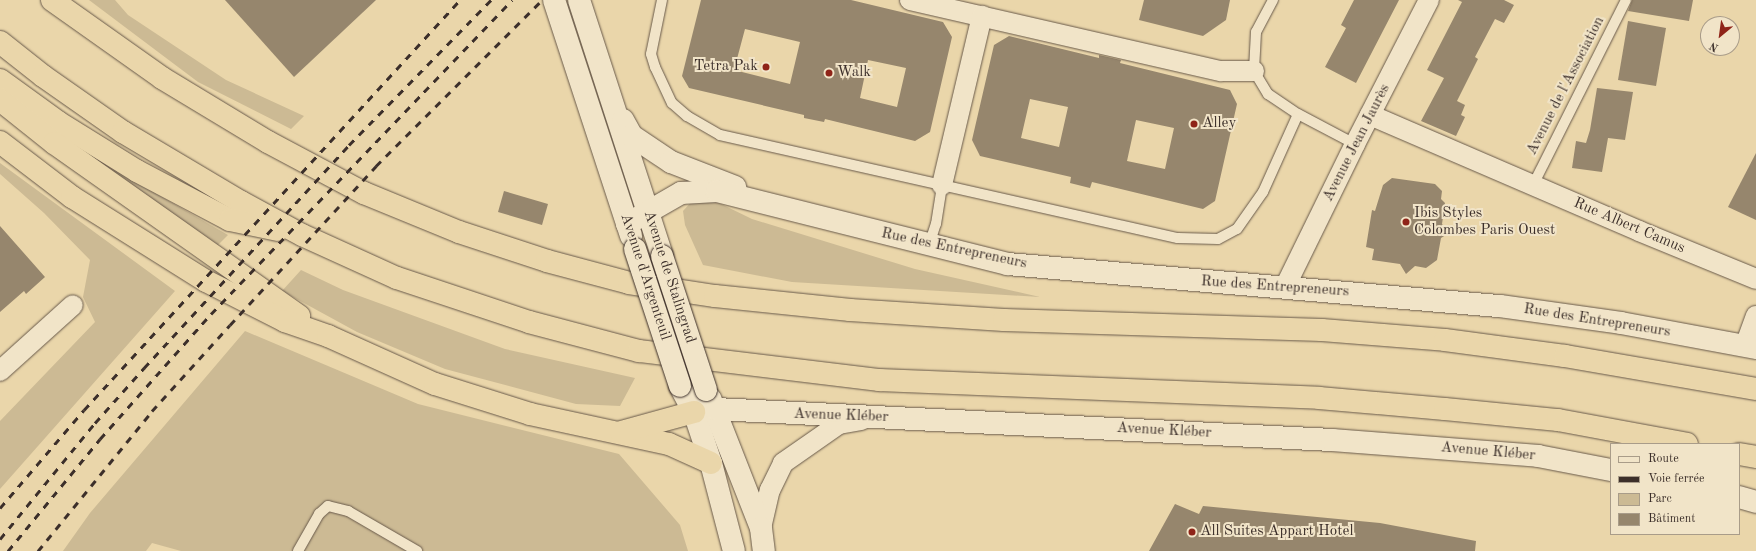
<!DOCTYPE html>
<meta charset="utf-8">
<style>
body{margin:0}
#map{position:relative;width:1756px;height:551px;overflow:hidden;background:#ead6aa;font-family:"Old Standard TT",serif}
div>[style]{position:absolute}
.green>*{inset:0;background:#ccba94}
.building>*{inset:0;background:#96866d}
.roads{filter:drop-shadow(0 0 1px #68594a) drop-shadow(0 0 1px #68594a)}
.lane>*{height:10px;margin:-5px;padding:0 5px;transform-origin:5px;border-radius:5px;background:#f1e4c8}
.street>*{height:20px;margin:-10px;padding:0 10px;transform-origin:10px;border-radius:10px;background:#f1e4c8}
.secondary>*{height:22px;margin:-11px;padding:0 11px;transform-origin:11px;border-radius:11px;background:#f1e4c8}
.highway>*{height:22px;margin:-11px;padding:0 11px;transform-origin:11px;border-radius:11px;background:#ead6aa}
.rail>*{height:3px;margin-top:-1.5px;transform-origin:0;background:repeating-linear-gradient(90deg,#3c2f2a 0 7px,transparent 0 14px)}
.bridges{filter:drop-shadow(0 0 1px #3c2f2a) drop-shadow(0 0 1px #3c2f2a)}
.secondary-bridge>*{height:22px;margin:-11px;padding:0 11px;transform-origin:11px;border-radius:11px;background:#f1e4c8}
.dots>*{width:11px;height:11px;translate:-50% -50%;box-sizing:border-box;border:2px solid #f1e4c8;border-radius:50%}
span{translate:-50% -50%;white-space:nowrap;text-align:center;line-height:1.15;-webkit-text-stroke:4px #f1e4c8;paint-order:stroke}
.poi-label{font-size:15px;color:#3c2f2a}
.right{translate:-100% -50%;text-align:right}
.left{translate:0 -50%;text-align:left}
.street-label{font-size:15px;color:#3c2f2a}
.legend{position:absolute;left:1610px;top:443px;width:130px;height:92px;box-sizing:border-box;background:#f1e4c8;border:1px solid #a99c89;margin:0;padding:5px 7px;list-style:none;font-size:12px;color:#3c2f2a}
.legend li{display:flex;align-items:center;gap:8px;height:20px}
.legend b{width:20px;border:1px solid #a99c89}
.north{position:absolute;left:1700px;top:16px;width:40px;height:40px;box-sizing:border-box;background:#f1e4c8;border:1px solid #a99c89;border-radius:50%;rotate:209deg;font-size:11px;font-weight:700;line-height:16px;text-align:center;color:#3c2f2a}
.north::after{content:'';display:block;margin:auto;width:14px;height:18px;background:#8f2418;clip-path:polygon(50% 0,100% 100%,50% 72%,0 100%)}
</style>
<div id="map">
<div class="green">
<i style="clip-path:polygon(89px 0,115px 0,128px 15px,226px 80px,304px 116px,291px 129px,198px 82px)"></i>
<i style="clip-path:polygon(0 163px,175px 291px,0 489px,0 421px,95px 322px,83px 297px,90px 260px,44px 213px,0 174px)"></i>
<i style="clip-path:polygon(115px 170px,228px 235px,215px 248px,108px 173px)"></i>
<i style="clip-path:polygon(693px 200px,713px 200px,752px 219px,915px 269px,1040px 297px,792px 282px,703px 265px,685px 225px,683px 211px)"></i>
<i style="clip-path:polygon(301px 270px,343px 290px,505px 349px,635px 378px,620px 406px,576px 404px,445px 369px,357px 332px,282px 291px)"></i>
<i style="clip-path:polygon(245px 331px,418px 404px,619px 454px,680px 525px,688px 551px,181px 551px,152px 543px,146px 551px,63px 551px,90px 513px)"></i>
</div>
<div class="building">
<i style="clip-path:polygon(225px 0,376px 0,294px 77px)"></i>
<i style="clip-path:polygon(evenodd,701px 0,851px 0,943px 22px,952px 37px,930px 132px,915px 141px,825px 119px,824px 122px,804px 118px,804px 115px,689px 88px,682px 76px,701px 0,745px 29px,800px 42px,790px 84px,734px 70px,745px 29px,701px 0,868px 60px,906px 68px,897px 107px,860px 98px,868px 60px)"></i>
<i style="clip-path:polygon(1144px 0,1230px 0,1226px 20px,1203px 36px,1139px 20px)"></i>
<i style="clip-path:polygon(1354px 0,1399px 0,1356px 83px,1325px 67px,1346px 28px,1341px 25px)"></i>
<i style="clip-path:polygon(1458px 0,1504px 0,1514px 5px,1504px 23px,1495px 19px,1475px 57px,1478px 59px,1457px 101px,1465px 105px,1461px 115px,1465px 117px,1456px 136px,1421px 121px,1444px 78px,1427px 70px,1462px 2px)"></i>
<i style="clip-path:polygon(1632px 0,1693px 0,1689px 21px,1628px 11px)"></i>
<i style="clip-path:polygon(1628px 21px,1666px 28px,1656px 86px,1618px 80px)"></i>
<i style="clip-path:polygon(evenodd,1009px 36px,1099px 58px,1099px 55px,1121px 60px,1120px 63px,1230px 90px,1237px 104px,1215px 201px,1203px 209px,1092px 182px,1090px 188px,1070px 183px,1071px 177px,980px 156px,972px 140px,994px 45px,1009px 36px,1030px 99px,1068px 107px,1059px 147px,1021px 138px,1030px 99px,1009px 36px,1136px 120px,1174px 128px,1165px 169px,1127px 161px,1136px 120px)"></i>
<i style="clip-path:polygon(1597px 88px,1633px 92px,1625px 140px,1608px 138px,1602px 172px,1572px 168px,1576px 141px,1586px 143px,1590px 130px)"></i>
<i style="clip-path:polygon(1756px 153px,1756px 220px,1728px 207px)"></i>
<i style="clip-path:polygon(1392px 178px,1435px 184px,1442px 191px,1441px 199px,1445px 203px,1442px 224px,1449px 233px,1441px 238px,1437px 260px,1426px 268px,1415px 266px,1406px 274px,1400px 264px,1372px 260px,1374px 249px,1366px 247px,1372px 210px,1375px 211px,1383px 185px)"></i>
<i style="clip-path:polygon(504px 191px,548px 204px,542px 225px,498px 212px)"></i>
<i style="clip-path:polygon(0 226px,45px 277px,26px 294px,24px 291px,0 312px)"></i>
<i style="clip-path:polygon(1175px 504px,1199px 514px,1203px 506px,1380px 523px,1476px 541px,1475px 551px,1149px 551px)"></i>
</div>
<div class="roads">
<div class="lane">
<i style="left:662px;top:0;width:55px;rotate:101.5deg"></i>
<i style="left:651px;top:54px;width:14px;rotate:73deg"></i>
<i style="left:655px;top:67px;width:40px;rotate:65deg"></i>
<i style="left:672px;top:103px;width:20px;rotate:41deg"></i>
<i style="left:687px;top:116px;width:38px;rotate:30deg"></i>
<i style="left:720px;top:135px;width:469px;rotate:12.7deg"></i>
<i style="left:1178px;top:238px;width:40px;rotate:1.4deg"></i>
<i style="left:1218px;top:239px;width:21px;rotate:-28deg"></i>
<i style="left:1237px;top:229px;width:45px;rotate:-54.9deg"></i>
<i style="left:1263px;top:192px;width:85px;rotate:-65.8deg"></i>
<i style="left:1273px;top:0;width:36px;rotate:118deg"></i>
<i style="left:1256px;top:32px;width:39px;rotate:93deg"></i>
<i style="left:1254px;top:71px;width:27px;rotate:59deg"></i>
<i style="left:1268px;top:94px;width:36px;rotate:34deg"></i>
<i style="left:1298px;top:114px;width:64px;rotate:27.8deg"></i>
<i style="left:1533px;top:185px;width:207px;rotate:-63.3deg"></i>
<i style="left:929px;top:245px;width:22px;rotate:-72deg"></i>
<i style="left:936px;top:224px;width:39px;rotate:-81deg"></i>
<i style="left:298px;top:551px;width:43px;rotate:-60.4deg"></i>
<i style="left:319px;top:514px;width:12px;rotate:-42deg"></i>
<i style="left:328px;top:506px;width:21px;rotate:14deg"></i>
<i style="left:348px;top:511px;width:80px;rotate:30.1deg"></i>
</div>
<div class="street">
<i style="left:910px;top:0;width:319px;rotate:12.9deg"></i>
<i style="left:1221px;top:71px;width:33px"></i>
<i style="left:1370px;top:115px;width:293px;rotate:23.3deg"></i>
<i style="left:1639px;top:231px;width:126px;rotate:22.3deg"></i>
<i style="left:942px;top:185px;width:174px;rotate:-76.7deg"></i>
<i style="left:1285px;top:287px;width:159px;rotate:-63.9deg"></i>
<i style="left:1355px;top:144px;width:162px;rotate:-62.8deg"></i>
<i style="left:1745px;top:346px;width:32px;rotate:-70deg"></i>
<i style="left:0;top:371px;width:98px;rotate:-42.1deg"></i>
<i style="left:761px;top:528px;width:39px;rotate:-77deg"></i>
<i style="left:770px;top:490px;width:30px;rotate:-64deg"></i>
<i style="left:783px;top:463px;width:68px;rotate:-34.9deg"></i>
<i style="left:839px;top:424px;width:23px;rotate:-10deg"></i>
</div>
<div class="secondary">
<i style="left:554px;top:0;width:248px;rotate:71.9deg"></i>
<i style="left:579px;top:0;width:269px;rotate:72deg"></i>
<i style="left:623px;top:120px;width:18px;rotate:61deg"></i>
<i style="left:632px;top:136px;width:47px;rotate:33.7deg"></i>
<i style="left:671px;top:162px;width:69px;rotate:21.3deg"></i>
<i style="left:627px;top:224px;width:62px;rotate:-29.9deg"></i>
<i style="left:681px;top:193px;width:36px;rotate:-3deg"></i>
<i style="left:717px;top:191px;width:300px;rotate:14.1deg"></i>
<i style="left:1008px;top:264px;width:494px;rotate:4.9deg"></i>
<i style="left:1500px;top:306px;width:122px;rotate:8deg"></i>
<i style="left:1621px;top:323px;width:137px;rotate:10.5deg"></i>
<i style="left:680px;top:386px;width:30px;rotate:62deg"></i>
<i style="left:694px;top:412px;width:54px;rotate:71.6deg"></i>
<i style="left:711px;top:463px;width:91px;rotate:75.4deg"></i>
<i style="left:710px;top:398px;width:140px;rotate:68.6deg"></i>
<i style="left:761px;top:528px;width:23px;rotate:83deg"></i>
<i style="left:694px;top:412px;width:22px;rotate:-8deg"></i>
<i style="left:716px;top:409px;width:617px;rotate:2.88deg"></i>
<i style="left:1332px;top:440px;width:207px;rotate:4.4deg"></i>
<i style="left:1538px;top:456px;width:74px;rotate:10.9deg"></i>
<i style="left:1739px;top:497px;width:18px;rotate:16deg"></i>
</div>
<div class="highway">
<i style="left:52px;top:0;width:135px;rotate:35.3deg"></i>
<i style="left:162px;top:78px;width:124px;rotate:31.1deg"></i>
<i style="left:268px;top:142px;width:109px;rotate:28deg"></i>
<i style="left:364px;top:193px;width:103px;rotate:22.3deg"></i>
<i style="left:459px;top:232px;width:93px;rotate:18.2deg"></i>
<i style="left:547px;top:261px;width:85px;rotate:15deg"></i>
<i style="left:629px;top:283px;width:87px;rotate:8.6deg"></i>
<i style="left:715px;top:296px;width:136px;rotate:5.9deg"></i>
<i style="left:850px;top:310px;width:154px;rotate:3.7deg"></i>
<i style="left:1004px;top:320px;width:318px;rotate:1.8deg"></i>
<i style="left:1322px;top:330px;width:123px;rotate:4.6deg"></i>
<i style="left:1445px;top:340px;width:121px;rotate:7.6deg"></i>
<i style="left:1565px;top:356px;width:194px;rotate:9.8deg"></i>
<i style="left:0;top:42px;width:55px;rotate:38.3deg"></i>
<i style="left:43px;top:76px;width:98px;rotate:35deg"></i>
<i style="left:123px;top:132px;width:137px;rotate:30.7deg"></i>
<i style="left:241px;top:202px;width:69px;rotate:28.4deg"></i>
<i style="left:302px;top:235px;width:104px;rotate:24.4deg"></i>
<i style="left:397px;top:278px;width:139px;rotate:18.4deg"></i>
<i style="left:529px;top:322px;width:114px;rotate:14.8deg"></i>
<i style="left:639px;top:351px;width:242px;rotate:6.9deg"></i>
<i style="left:879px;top:380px;width:440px;rotate:2.3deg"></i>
<i style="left:1319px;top:398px;width:126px;rotate:5deg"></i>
<i style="left:1445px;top:409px;width:114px;rotate:5.6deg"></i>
<i style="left:1558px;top:420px;width:131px;rotate:10.5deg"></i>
<i style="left:0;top:80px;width:72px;rotate:35.9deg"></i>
<i style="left:58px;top:122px;width:93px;rotate:31.8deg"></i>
<i style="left:137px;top:171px;width:105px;rotate:27.8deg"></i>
<i style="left:230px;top:220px;width:49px;rotate:11.8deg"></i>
<i style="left:0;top:100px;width:69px;rotate:38.5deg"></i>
<i style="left:54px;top:143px;width:300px;rotate:35.2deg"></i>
<i style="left:0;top:142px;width:91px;rotate:37.4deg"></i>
<i style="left:72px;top:197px;width:158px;rotate:32.1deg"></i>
<i style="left:206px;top:281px;width:89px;rotate:26.9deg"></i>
<i style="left:285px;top:321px;width:46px;rotate:19.2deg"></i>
<i style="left:328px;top:336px;width:117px;rotate:24.2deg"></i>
<i style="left:435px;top:384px;width:100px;rotate:17.5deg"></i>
<i style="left:530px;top:414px;width:142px;rotate:12.2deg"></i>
<i style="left:669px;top:444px;width:46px;rotate:24.3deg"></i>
<i style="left:621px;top:432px;width:76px;rotate:-15.3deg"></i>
<i style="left:1739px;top:454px;width:17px;rotate:10deg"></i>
</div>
</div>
<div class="rail">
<i style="left:0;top:508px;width:129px;rotate:-49.4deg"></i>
<i style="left:84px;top:410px;width:556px;rotate:-47.48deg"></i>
<i style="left:0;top:539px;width:150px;rotate:-50.7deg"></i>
<i style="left:95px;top:423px;width:74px;rotate:-48.3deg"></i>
<i style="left:144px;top:368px;width:303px;rotate:-47.4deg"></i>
<i style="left:349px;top:145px;width:203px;rotate:-45.6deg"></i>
<i style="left:8px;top:551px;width:145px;rotate:-50.6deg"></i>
<i style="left:100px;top:439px;width:167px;rotate:-48.4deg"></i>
<i style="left:211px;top:314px;width:435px;rotate:-46.2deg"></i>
<i style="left:38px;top:551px;width:181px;rotate:-50.8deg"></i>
<i style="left:152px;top:411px;width:116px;rotate:-47.8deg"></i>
<i style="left:230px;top:325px;width:216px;rotate:-47.4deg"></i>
<i style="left:376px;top:166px;width:235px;rotate:-45deg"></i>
</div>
<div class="bridges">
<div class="secondary-bridge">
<i style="left:635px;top:249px;width:144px;rotate:71.8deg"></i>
<i style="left:662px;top:256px;width:141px;rotate:71.8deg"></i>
</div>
</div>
<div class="dots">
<i style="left:766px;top:67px;background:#8f2418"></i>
<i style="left:829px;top:73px;background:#8f2418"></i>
<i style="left:1194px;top:124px;background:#8f2418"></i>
<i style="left:1406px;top:222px;background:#8f2418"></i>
<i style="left:1192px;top:532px;background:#8f2418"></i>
</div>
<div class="poi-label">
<span class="right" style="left:758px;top:67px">Tetra Pak</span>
<span class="left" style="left:837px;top:73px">Walk</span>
<span class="left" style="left:1202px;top:124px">Alley</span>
<span class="left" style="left:1414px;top:222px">Ibis Styles<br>Colombes Paris Ouest</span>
<span class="left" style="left:1200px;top:532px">All Suites Appart Hotel</span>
</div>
<div class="street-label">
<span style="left:1566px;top:86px;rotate:-63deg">Avenue de l'Association</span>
<span style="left:1357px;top:143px;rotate:-63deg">Avenue Jean Jaurès</span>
<span style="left:1629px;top:226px;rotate:23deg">Rue Albert Camus</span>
<span style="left:954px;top:249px;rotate:12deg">Rue des Entrepreneurs</span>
<span style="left:645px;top:277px;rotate:72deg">Avenue d'Argenteuil</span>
<span style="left:669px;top:277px;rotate:72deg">Avenue de Stalingrad</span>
<span style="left:1275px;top:287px;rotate:4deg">Rue des Entrepreneurs</span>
<span style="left:1597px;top:321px;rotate:9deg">Rue des Entrepreneurs</span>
<span style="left:841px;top:416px;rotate:2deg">Avenue Kléber</span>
<span style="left:1164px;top:431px;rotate:3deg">Avenue Kléber</span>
<span style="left:1488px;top:452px;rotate:5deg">Avenue Kléber</span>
</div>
<ul class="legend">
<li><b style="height:5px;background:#f1e4c8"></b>Route</li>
<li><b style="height:5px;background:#3c2f2a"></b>Voie ferrée</li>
<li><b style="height:11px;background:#ccba94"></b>Parc</li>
<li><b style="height:11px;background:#96866d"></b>Bâtiment</li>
</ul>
<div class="north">N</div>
</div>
